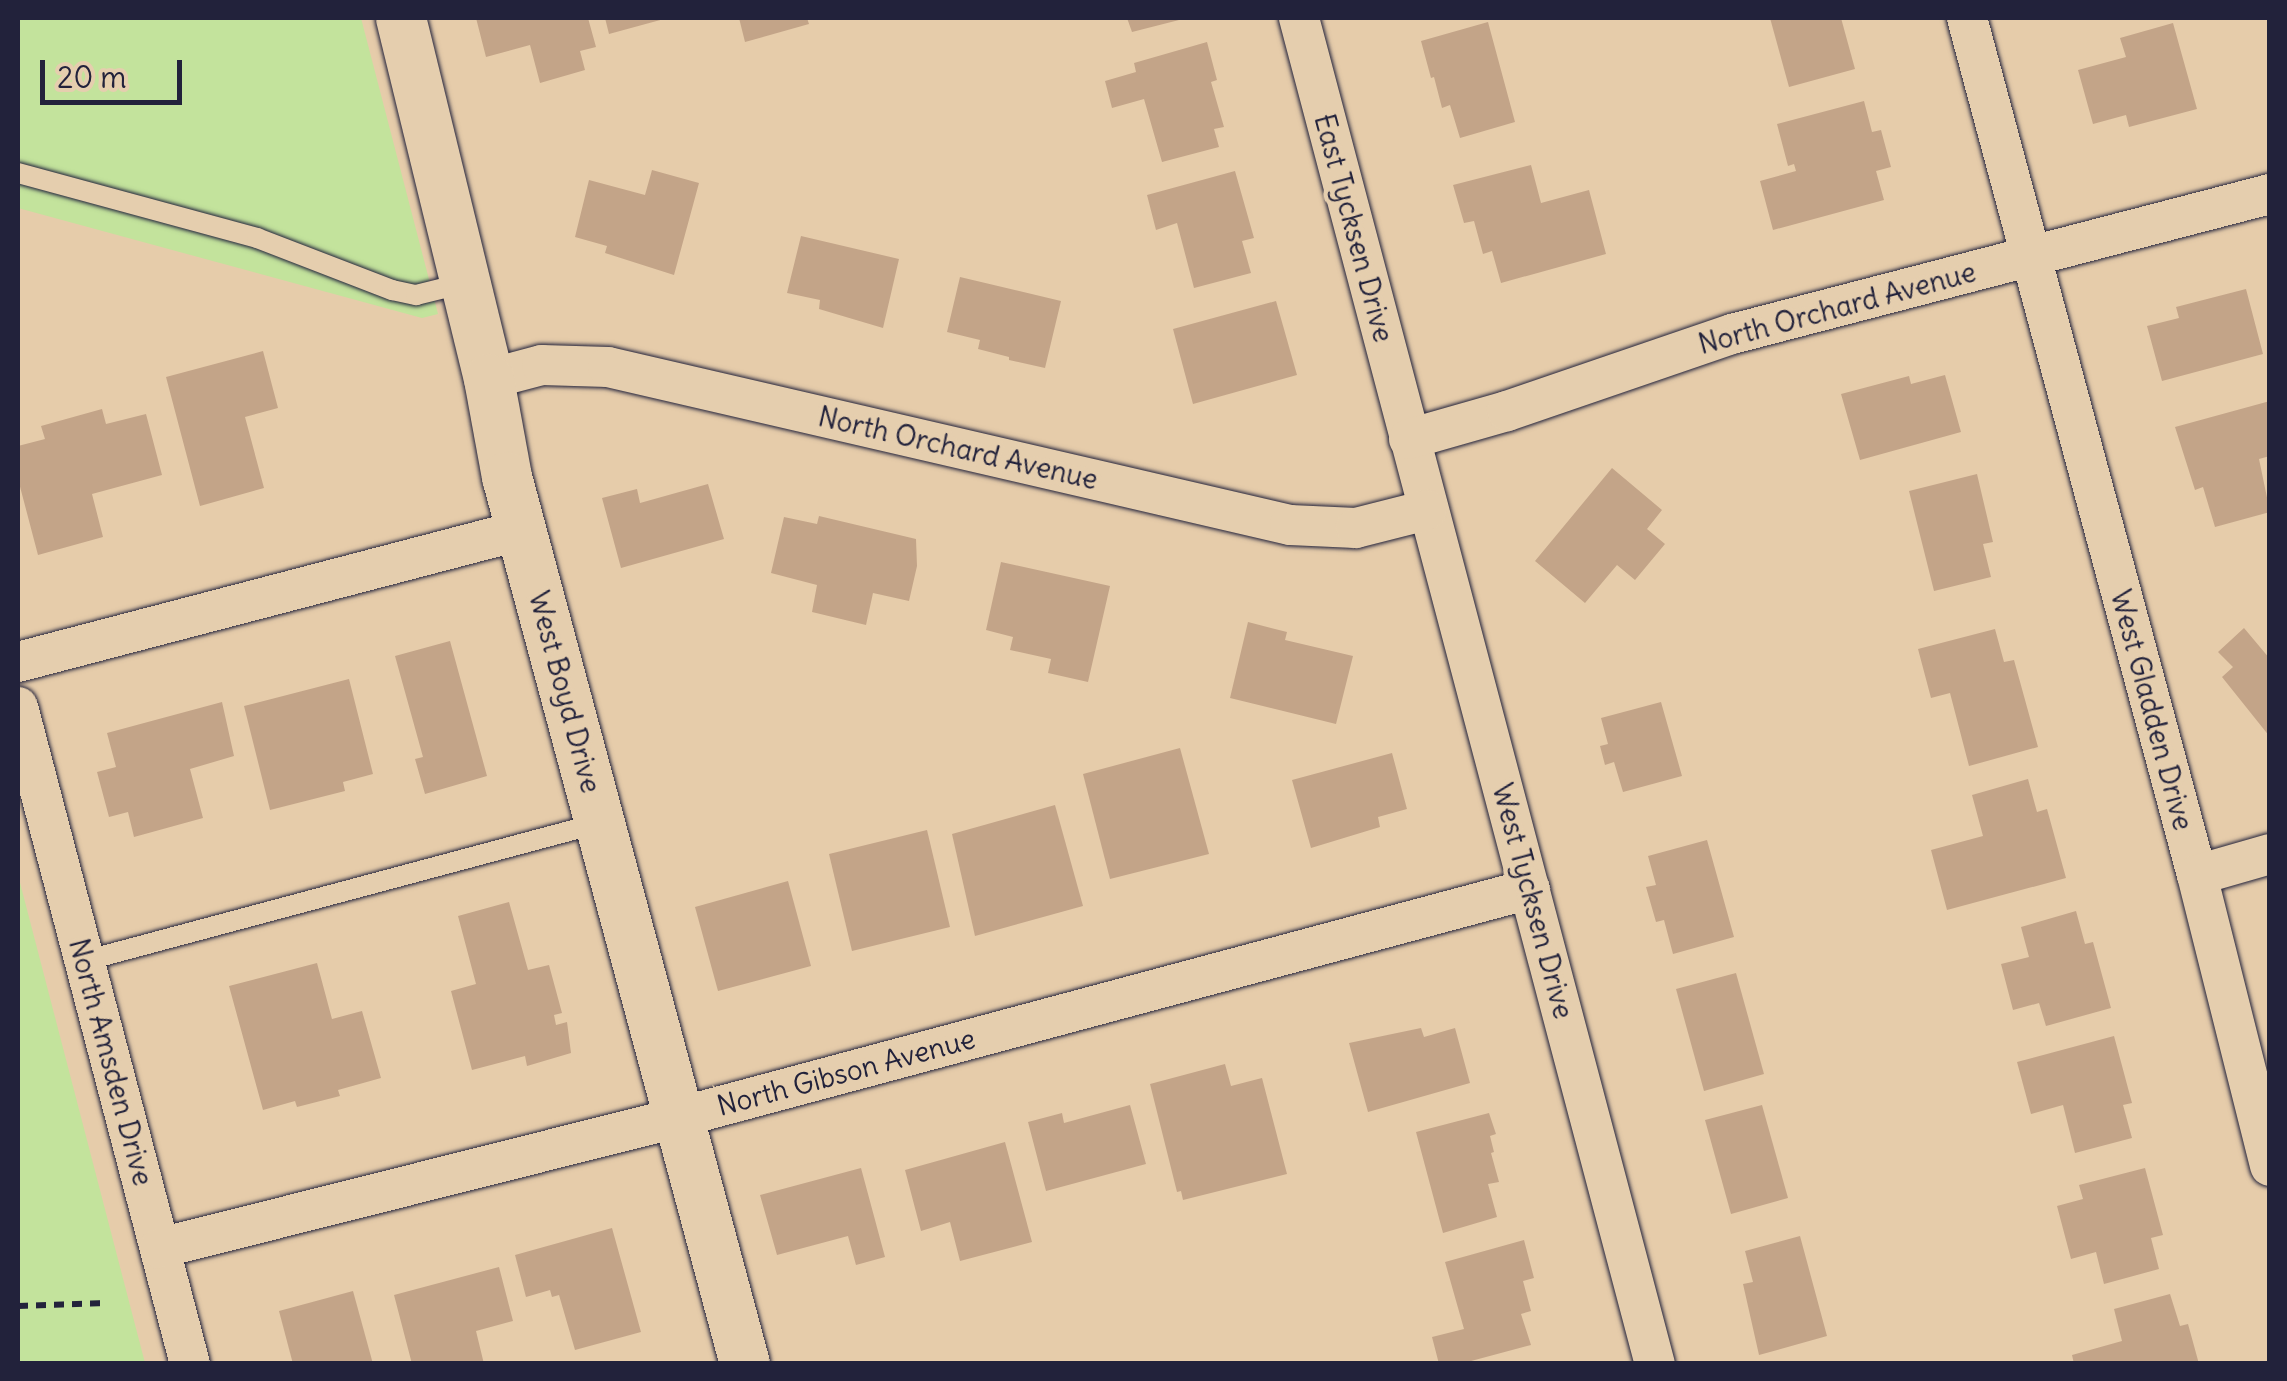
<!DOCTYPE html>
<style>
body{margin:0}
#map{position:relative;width:2287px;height:1381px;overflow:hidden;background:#e6ccaa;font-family:Delius,sans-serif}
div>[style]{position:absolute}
.green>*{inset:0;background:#c3e39c}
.building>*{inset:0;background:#c3a488}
.path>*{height:6px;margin-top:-3px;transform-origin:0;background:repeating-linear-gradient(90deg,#22223b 0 10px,transparent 0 18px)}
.roads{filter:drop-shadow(0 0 2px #22223b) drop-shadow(0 0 2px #22223b)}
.service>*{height:20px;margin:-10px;padding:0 10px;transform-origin:10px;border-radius:10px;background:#e5ceae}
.minor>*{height:40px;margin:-20px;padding:0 20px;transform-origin:20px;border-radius:20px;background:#e5ceae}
.tertiary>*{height:50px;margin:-25px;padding:0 25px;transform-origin:25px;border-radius:25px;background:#e5ceae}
span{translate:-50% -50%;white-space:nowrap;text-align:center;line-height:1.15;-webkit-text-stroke:9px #e5ceae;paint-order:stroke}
.street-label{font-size:28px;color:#22223b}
.frame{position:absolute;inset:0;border:20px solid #22223b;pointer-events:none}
.scale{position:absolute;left:40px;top:60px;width:142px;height:45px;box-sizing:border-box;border:5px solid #22223b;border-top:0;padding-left:12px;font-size:30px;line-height:35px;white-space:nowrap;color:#22223b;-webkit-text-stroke:8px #e5ceae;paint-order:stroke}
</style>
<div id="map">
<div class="green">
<i style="clip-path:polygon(18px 18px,361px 18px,438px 314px,422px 318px,18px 208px)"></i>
<i style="clip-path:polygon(18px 875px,145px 1363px,18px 1363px)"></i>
</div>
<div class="building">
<i style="clip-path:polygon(476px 18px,588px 18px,596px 47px,580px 51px,585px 70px,540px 83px,530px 45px,486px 57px)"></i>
<i style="clip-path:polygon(605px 18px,664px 18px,664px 19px,609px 34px)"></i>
<i style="clip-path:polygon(739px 18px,807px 18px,809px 24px,745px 42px)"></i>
<i style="clip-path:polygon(1127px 18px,1182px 18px,1183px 19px,1132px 32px)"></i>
<i style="clip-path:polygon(1770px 18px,1841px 18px,1855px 69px,1789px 87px)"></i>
<i style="clip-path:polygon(1488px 22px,1515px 122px,1460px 138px,1450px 105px,1442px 108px,1434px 77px,1431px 78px,1421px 41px)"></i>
<i style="clip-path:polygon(2173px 23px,2197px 109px,2129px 127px,2126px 115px,2093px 124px,2078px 70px,2126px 57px,2120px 38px)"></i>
<i style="clip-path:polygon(1207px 42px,1217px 80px,1211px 82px,1224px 127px,1214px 129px,1219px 147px,1162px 162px,1144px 99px,1112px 108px,1105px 81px,1136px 72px,1134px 63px)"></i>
<i style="clip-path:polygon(1864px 101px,1872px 132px,1881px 130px,1891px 167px,1876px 171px,1884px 200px,1773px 230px,1760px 181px,1796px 171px,1794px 164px,1788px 166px,1777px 124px)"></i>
<i style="clip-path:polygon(1531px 165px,1541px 203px,1589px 190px,1606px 254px,1501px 283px,1492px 251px,1483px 254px,1474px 221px,1464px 223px,1453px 185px)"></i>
<i style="clip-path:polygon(652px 170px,699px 183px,674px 275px,605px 253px,607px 246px,575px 237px,589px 180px,645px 195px)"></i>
<i style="clip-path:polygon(1235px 171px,1254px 238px,1242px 241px,1251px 273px,1194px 288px,1177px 223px,1156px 230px,1147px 195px)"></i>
<i style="clip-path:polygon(801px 236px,899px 259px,883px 328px,819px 309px,820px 300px,787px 293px)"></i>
<i style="clip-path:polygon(960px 277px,1061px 301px,1045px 368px,1009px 360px,1009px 357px,978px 349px,980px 340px,947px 332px)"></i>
<i style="clip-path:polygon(2246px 289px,2263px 354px,2162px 381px,2147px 326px,2179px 318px,2176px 307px)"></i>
<i style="clip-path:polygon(1276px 301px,1297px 375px,1193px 404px,1173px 329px)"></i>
<i style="clip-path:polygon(263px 351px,278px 408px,245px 417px,264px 488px,200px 506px,166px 377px)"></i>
<i style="clip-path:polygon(1945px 375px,1961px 432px,1860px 460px,1841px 394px,1909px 376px,1911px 384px)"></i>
<i style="clip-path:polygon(2270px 401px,2270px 456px,2259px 459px,2270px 512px,2215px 527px,2203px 487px,2195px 490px,2175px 427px)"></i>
<i style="clip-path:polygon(102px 409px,106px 424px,146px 414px,162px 475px,92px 494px,103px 537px,38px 555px,18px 479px,18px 446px,45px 439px,41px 426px)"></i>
<i style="clip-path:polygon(1612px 468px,1662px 510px,1647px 529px,1665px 544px,1635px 580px,1617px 565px,1585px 603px,1535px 561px)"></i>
<i style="clip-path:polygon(1977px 474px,1993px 542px,1983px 544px,1991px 577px,1934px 591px,1909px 491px)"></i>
<i style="clip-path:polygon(708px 484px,724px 539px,621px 568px,602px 498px,637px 489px,640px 503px)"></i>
<i style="clip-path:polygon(819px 516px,916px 539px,917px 566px,909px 601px,873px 593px,866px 625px,812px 612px,817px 585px,771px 573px,784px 517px,817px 524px)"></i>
<i style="clip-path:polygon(1001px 562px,1110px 586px,1088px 682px,1048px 673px,1051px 659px,1010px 650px,1013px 637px,986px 630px)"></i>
<i style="clip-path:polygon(1248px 622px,1287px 632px,1285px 640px,1353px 656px,1336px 724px,1230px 698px)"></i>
<i style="clip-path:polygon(2244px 628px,2270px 659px,2270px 737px,2222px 677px,2233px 667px,2218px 652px)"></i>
<i style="clip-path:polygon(1995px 629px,2004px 662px,2014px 660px,2038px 747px,1969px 766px,1950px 693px,1931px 698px,1918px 649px)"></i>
<i style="clip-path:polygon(450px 641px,487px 776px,425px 794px,415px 759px,423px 757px,395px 656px)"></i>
<i style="clip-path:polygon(349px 679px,373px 774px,343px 782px,345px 791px,270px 810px,244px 706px)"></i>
<i style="clip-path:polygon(222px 702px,234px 756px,190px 769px,203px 818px,134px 837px,128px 812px,109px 817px,97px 772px,116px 767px,107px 733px)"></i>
<i style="clip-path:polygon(1661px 702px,1682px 776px,1623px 792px,1614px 762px,1605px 765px,1600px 746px,1608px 744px,1601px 718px)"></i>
<i style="clip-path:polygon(1180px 748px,1209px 854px,1110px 879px,1083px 774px)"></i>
<i style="clip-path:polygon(1392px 753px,1407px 809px,1378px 817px,1380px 827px,1311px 848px,1292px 780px)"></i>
<i style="clip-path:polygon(2028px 779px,2037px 812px,2047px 809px,2066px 878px,1947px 910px,1931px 850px,1983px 836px,1972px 795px)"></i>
<i style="clip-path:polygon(1055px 805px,1083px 906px,975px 936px,952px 834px)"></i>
<i style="clip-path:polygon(927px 830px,950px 927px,852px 951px,829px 854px)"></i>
<i style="clip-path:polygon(1707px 840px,1734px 937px,1673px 954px,1664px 920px,1656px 922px,1646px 887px,1656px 885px,1648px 856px)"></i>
<i style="clip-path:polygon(788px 881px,811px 966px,718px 991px,695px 907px)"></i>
<i style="clip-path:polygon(509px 902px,528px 970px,549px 965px,562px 1013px,554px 1015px,556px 1025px,567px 1022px,571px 1053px,527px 1066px,525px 1056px,472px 1070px,451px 991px,476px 984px,458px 916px)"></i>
<i style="clip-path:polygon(2076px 911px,2085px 944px,2093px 942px,2111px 1008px,2046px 1026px,2039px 1003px,2013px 1010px,2001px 964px,2029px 957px,2021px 927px)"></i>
<i style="clip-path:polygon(317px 963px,332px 1019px,362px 1011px,381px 1078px,338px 1090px,340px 1096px,297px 1107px,295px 1101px,263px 1110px,229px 986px)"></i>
<i style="clip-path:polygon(1736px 973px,1764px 1074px,1704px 1091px,1676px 989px)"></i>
<i style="clip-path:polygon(1421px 1028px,1424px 1037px,1455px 1028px,1470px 1083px,1368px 1112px,1349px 1043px)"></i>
<i style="clip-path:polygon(2114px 1036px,2132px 1103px,2123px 1105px,2132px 1138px,2075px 1153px,2063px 1105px,2031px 1114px,2017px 1062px)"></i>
<i style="clip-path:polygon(1225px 1064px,1231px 1086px,1262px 1078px,1287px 1174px,1183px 1200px,1181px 1191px,1177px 1192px,1150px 1084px)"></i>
<i style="clip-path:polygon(1130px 1105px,1146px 1164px,1046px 1191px,1028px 1122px,1062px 1113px,1064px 1123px)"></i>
<i style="clip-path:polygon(1762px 1105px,1788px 1198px,1731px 1214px,1705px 1120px)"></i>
<i style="clip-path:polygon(1489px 1113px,1496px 1134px,1490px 1136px,1494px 1152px,1491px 1153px,1499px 1182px,1488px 1184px,1497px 1217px,1443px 1233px,1416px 1132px)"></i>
<i style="clip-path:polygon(1005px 1142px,1032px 1242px,960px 1261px,950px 1222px,921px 1231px,905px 1170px)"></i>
<i style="clip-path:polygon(861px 1168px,885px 1257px,856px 1265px,848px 1236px,777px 1255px,760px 1195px)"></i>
<i style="clip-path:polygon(2145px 1168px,2163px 1235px,2151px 1238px,2159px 1269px,2104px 1284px,2096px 1252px,2071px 1259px,2057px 1206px,2083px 1199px,2079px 1185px)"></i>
<i style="clip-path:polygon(612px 1228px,641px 1332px,575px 1350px,559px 1295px,552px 1297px,550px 1290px,526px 1297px,515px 1255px)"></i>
<i style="clip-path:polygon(1800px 1236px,1827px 1336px,1759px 1355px,1743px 1284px,1753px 1282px,1745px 1251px)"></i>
<i style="clip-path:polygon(1524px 1240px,1534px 1278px,1523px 1281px,1531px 1311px,1521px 1314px,1531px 1345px,1460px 1364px,1439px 1364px,1432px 1337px,1464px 1329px,1445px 1262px)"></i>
<i style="clip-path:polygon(499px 1267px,513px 1321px,476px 1331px,484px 1364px,412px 1364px,394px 1295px)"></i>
<i style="clip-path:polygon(353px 1291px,373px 1364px,293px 1364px,279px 1311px)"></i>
<i style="clip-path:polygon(2170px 1294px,2180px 1326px,2188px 1324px,2199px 1364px,2074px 1364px,2072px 1355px,2122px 1341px,2114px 1309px)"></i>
</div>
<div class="path">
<i style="left:18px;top:1306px;width:88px;rotate:-2deg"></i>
</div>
<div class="roads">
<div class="service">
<i style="left:18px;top:173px;width:248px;rotate:15.2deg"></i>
<i style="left:257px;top:238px;width:145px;rotate:21.1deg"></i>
<i style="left:392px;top:290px;width:25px;rotate:12deg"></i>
<i style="left:416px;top:295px;width:50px;rotate:-13.8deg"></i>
<i style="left:84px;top:961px;width:533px;rotate:-15deg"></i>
</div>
<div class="minor">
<i style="left:1299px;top:18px;width:1392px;rotate:75.19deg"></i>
<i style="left:1967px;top:18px;width:887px;rotate:74.98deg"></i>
<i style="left:2197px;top:875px;width:300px;rotate:75.9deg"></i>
<i style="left:489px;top:379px;width:55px;rotate:-14.8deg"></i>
<i style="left:542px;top:365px;width:66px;rotate:1.7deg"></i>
<i style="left:608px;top:367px;width:700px;rotate:13.04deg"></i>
<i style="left:1290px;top:525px;width:66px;rotate:2.6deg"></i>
<i style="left:1356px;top:528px;width:73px;rotate:-14.2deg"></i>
<i style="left:1409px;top:439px;width:102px;rotate:-15.9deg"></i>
<i style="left:1507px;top:411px;width:238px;rotate:-18.9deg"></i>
<i style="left:1732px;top:334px;width:556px;rotate:-14.59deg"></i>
<i style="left:18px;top:662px;width:521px;rotate:-14.68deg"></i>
<i style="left:18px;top:707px;width:679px;rotate:75.33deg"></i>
<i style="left:2197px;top:875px;width:76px;rotate:-16deg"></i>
<i style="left:160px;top:1248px;width:536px;rotate:-14.14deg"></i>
<i style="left:680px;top:1117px;width:880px;rotate:-15.02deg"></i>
</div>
<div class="tertiary">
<i style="left:401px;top:18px;width:372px;rotate:76.3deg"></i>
<i style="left:489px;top:379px;width:100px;rotate:79.6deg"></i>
<i style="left:507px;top:477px;width:918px;rotate:74.98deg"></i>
</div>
</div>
<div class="street-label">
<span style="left:1354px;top:228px;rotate:75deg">East Tycksen Drive</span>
<span style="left:1837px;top:308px;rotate:-15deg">North Orchard Avenue</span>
<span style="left:958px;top:448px;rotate:13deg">North Orchard Avenue</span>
<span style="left:565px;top:692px;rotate:75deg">West Boyd Drive</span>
<span style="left:2152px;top:710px;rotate:75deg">West Gladden Drive</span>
<span style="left:1533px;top:901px;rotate:75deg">West Tycksen Drive</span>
<span style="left:111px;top:1062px;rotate:75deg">North Amsden Drive</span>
<span style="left:846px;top:1072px;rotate:-15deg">North Gibson Avenue</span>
</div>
<div class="frame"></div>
<div class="scale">20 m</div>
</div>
